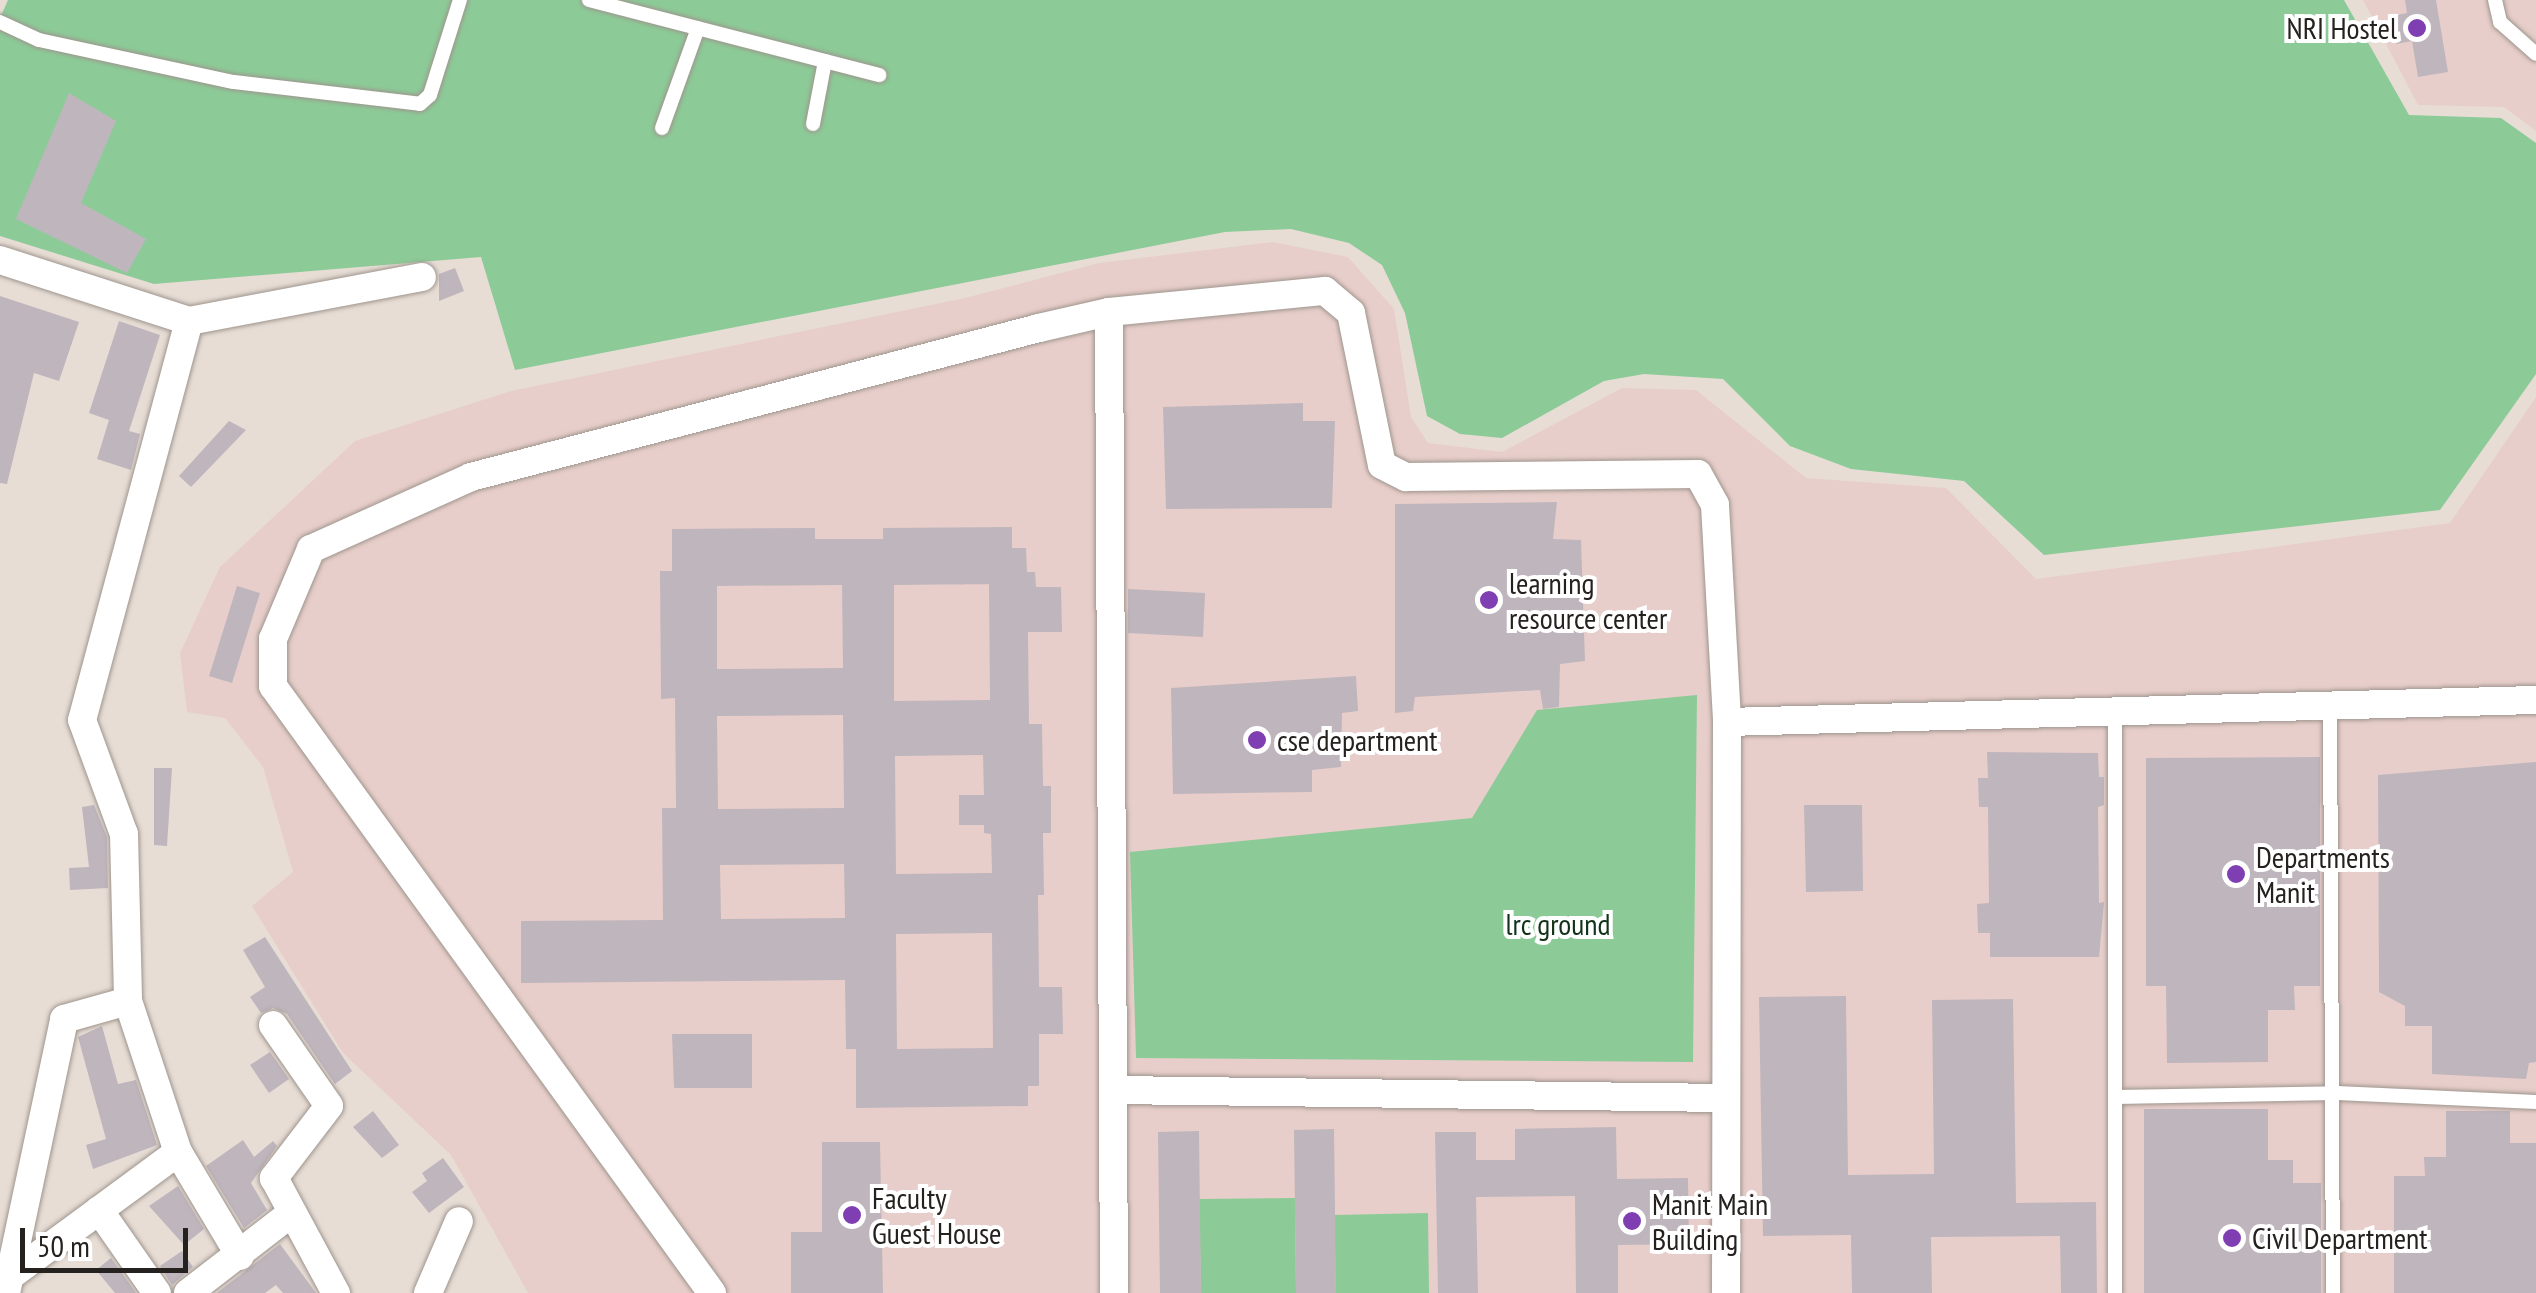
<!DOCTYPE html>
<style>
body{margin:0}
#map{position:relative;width:2536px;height:1293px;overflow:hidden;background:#e7ddd5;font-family:"PT Sans Narrow",sans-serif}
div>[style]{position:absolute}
.education>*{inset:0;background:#e8ceca}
.green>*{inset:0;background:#8ccb97}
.building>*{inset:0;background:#bfb5bd}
.roads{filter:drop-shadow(0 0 2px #9e958e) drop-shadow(0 0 2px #9e958e)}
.service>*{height:14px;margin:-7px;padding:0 7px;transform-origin:7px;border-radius:7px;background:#fff}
.minor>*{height:28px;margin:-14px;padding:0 14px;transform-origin:14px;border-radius:14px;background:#fff}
.dots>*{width:28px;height:28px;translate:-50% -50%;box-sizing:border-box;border:5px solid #fff;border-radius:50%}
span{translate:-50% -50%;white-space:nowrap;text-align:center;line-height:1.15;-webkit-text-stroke:8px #fff;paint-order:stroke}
.poi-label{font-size:30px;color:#25211f}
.right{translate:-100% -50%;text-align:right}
.left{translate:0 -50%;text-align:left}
.park-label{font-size:30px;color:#12331a}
.scale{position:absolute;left:20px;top:1228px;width:168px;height:45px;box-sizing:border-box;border:5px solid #25211f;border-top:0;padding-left:12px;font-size:30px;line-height:35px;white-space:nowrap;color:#25211f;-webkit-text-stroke:8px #fff;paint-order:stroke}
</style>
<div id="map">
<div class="education">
<i style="clip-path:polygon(2363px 0,2536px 0,2536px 131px,2504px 107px,2418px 105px)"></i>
<i style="clip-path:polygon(1273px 242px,1348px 257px,1394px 309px,1411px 417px,1428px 443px,1502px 452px,1622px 388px,1696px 390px,1806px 478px,1946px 488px,2036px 579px,2450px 523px,2536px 397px,2536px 1293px,528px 1293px,451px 1155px,343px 1053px,252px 906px,293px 872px,263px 767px,225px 718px,187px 712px,180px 653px,220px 567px,355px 441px,511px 391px,965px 298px,1099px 263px)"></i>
</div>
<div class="green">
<i style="clip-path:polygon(8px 0,2344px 0,2409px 115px,2501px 118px,2536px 143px,2536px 374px,2440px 510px,2044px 555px,1964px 481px,1851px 469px,1790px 446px,1723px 379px,1644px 374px,1604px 381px,1502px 438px,1460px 434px,1427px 416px,1405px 313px,1382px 265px,1349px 243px,1291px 229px,1225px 232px,515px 370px,481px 257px,154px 284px,0 236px,0 18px)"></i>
<i style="clip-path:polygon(1697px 695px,1693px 1062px,1136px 1058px,1130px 852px,1472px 818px,1537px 710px)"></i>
<i style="clip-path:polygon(1295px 1198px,1296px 1293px,1201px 1293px,1199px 1199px)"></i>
<i style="clip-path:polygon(1428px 1213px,1429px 1293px,1336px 1293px,1334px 1215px)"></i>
</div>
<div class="building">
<i style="clip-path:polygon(2405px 0,2436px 0,2448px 72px,2418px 77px,2412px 41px,2396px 44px,2392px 16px,2407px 13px)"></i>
<i style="clip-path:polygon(69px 93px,116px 121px,81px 203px,146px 239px,127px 273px,16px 219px)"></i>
<i style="clip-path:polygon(455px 268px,464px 291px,439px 301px,439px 274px)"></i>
<i style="clip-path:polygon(0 296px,79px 322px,59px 381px,34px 373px,7px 484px,0 483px)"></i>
<i style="clip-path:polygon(119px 321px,160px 335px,129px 431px,140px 434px,131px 470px,97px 459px,109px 420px,89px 413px)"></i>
<i style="clip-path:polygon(1303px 403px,1303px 421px,1335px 421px,1332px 508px,1166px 509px,1163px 407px)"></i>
<i style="clip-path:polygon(229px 421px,246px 430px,191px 487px,179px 476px)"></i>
<i style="clip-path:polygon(1557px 502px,1553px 539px,1581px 540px,1585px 661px,1560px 664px,1559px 707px,1543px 709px,1540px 690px,1415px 697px,1413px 711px,1395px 713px,1395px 504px)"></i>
<i style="clip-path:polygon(evenodd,1012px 527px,1012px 548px,1026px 548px,1027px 572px,1035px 572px,1036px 587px,1061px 587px,1062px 632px,1028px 632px,1029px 724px,1042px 724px,1043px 786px,1051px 786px,1051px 833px,1043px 833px,1044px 895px,1038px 895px,1039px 987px,1062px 987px,1063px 1034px,1039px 1034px,1039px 1086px,1028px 1086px,1028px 1106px,856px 1108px,856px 1049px,846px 1049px,845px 980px,521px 983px,521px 921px,663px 920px,662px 808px,676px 808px,675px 698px,661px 699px,660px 571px,672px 571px,672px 529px,815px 528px,815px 539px,883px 539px,883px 528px,1012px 527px,989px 584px,990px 700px,894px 701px,894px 585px,989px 584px,1012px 527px,842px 585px,843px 668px,717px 669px,717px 586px,842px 585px,1012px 527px,843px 715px,844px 808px,718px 809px,717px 716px,843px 715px,1012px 527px,983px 755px,984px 795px,959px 795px,959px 825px,984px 825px,984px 833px,991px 834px,992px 873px,896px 874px,895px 756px,983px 755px,1012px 527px,844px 864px,845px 918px,721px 919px,720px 865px,844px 864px,1012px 527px,992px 933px,993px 1048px,897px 1049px,896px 934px,992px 933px)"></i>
<i style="clip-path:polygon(237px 586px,260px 593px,232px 683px,209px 676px)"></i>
<i style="clip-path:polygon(1128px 589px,1205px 593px,1203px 637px,1128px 633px)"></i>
<i style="clip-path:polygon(1356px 676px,1358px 711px,1342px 713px,1341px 767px,1312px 770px,1312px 792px,1173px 794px,1171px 688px)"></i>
<i style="clip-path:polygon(1987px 752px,2098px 753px,2099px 777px,2104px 777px,2104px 805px,2098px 807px,2099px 903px,2104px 902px,2099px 957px,1990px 957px,1990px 933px,1978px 933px,1977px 904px,1989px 903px,1988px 807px,1979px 807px,1978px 778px,1988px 778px)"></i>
<i style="clip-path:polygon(2320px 757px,2320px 986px,2294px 986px,2295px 1010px,2268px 1010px,2268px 1062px,2167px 1063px,2166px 986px,2146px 986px,2146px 758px)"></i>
<i style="clip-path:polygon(2536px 762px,2536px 1062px,2529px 1063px,2526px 1079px,2432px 1074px,2432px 1026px,2405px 1026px,2405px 1006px,2379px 992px,2378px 775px)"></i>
<i style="clip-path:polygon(154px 768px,172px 768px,167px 846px,154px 845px)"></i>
<i style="clip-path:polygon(94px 805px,107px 837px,108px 888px,70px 890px,69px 868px,89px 867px,82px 807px)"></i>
<i style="clip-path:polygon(1804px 805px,1862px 805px,1863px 891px,1806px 892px)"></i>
<i style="clip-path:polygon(265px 937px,352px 1071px,335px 1084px,287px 1014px,273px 1008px,261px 1013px,250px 997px,265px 987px,243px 950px)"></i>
<i style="clip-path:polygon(1846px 996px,1848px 1175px,1934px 1174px,1932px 1000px,2013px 999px,2016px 1203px,2096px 1202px,2097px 1293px,2061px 1293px,2060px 1236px,1931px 1237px,1932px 1293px,1852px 1293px,1851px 1235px,1763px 1236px,1759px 997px)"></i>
<i style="clip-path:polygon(102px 1026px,118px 1084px,136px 1080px,157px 1145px,93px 1169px,86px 1145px,106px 1139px,78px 1037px)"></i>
<i style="clip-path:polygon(672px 1034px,752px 1034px,752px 1088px,674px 1088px)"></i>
<i style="clip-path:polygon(270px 1052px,289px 1079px,269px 1093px,250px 1065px)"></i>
<i style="clip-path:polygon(2144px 1109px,2268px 1109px,2268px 1160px,2293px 1160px,2293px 1183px,2321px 1183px,2321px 1293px,2144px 1293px)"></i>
<i style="clip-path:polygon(373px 1111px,399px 1145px,382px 1158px,353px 1127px)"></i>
<i style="clip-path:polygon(2446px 1111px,2510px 1111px,2510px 1143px,2536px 1143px,2536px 1293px,2394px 1293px,2394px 1176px,2425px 1176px,2424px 1157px,2446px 1157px)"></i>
<i style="clip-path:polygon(1616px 1127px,1617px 1179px,1688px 1178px,1689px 1244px,1618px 1245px,1618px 1293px,1576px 1293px,1575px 1196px,1476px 1197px,1478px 1293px,1438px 1293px,1435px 1132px,1476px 1132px,1476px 1160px,1515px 1160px,1515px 1129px)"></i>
<i style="clip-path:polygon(1334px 1129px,1336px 1293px,1296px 1293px,1294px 1130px)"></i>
<i style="clip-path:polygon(1199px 1131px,1201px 1293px,1160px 1293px,1158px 1132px)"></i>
<i style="clip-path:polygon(243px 1140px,254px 1157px,273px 1141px,277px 1146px,251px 1183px,267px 1210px,244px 1228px,206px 1166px)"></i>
<i style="clip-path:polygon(822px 1142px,880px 1142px,883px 1293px,791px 1293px,791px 1232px,822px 1232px)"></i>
<i style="clip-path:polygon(443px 1158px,464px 1187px,429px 1213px,412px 1192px,427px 1181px,422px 1173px)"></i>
<i style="clip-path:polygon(178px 1186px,204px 1229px,184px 1245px,149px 1206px)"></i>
<i style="clip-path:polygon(280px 1244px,316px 1293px,283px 1293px,276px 1285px,265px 1293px,217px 1293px)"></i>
<i style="clip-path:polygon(182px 1251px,193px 1267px,172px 1285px,160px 1266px)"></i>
<i style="clip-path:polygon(111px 1258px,136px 1293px,115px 1293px,96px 1270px)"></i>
</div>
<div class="roads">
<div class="service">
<i style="left:589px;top:0;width:300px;rotate:14.5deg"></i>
<i style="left:2495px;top:0;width:23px;rotate:77deg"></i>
<i style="left:2500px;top:22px;width:48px;rotate:41.6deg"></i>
<i style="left:0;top:22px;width:43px;rotate:24.8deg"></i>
<i style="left:39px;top:40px;width:199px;rotate:12.2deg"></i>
<i style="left:234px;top:82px;width:187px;rotate:6.7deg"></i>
<i style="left:420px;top:104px;width:13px;rotate:-42deg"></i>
<i style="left:430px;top:95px;width:100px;rotate:-72.5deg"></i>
<i style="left:813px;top:124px;width:64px;rotate:-79.2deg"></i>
<i style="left:662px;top:128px;width:106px;rotate:-70.2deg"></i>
<i style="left:2330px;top:704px;width:589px;rotate:89.71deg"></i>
<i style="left:2115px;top:1097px;width:222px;rotate:-1deg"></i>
<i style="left:2337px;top:1093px;width:199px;rotate:2.6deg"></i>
<i style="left:2115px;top:1293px;width:583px;rotate:-90deg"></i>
</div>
<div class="minor">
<i style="left:0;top:260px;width:199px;rotate:17.9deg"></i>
<i style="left:189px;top:321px;width:237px;rotate:-10.7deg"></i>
<i style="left:1109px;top:312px;width:981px;rotate:89.71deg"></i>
<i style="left:189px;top:321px;width:413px;rotate:105deg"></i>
<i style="left:82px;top:720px;width:121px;rotate:69.8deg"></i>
<i style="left:124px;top:834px;width:167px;rotate:88.6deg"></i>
<i style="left:128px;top:1001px;width:159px;rotate:71.7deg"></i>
<i style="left:178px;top:1152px;width:121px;rotate:59.2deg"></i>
<i style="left:1727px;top:722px;width:809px;rotate:-1.56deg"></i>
<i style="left:273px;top:1025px;width:98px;rotate:55.3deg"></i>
<i style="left:329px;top:1106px;width:91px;rotate:127.4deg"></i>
<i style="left:274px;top:1178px;width:131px;rotate:61.7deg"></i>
<i style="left:1114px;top:1090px;width:610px;rotate:0.75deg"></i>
<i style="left:99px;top:1210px;width:101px;rotate:55.1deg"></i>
<i style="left:10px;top:1276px;width:209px;rotate:-36.4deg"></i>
<i style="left:6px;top:1293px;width:280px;rotate:-78deg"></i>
<i style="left:64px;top:1019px;width:66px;rotate:-15.7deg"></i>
<i style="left:188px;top:1293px;width:128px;rotate:-37.7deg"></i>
<i style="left:428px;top:1293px;width:78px;rotate:-66.7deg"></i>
<i style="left:712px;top:1293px;width:749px;rotate:-125.88deg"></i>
<i style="left:273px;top:686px;width:47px;rotate:-90deg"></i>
<i style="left:273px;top:639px;width:98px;rotate:-67.1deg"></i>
<i style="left:311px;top:549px;width:175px;rotate:-24.2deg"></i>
<i style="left:471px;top:477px;width:587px;rotate:-14.7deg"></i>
<i style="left:1039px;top:328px;width:72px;rotate:-12.9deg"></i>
<i style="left:1109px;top:312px;width:217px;rotate:-5.6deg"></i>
<i style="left:1325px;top:291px;width:34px;rotate:40deg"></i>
<i style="left:1351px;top:313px;width:155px;rotate:78.5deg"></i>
<i style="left:1382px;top:465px;width:27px;rotate:27deg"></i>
<i style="left:1406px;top:477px;width:292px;rotate:-0.6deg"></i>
<i style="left:1698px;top:474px;width:35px;rotate:61deg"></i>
<i style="left:1715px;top:505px;width:217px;rotate:86.8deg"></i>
<i style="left:1727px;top:722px;width:571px;rotate:90.1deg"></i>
</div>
</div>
<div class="dots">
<i style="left:2417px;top:28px;background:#803eb3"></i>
<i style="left:1489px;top:600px;background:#803eb3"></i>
<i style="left:1257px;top:740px;background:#803eb3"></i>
<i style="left:2236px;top:874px;background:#803eb3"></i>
<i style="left:852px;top:1215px;background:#803eb3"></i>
<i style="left:1632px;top:1221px;background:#803eb3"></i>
<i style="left:2232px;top:1238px;background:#803eb3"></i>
</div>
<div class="poi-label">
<span class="right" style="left:2397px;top:28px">NRI Hostel</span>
<span class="left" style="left:1509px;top:600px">learning<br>resource center</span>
<span class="left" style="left:1277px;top:740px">cse department</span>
<span class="left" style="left:2256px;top:874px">Departments<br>Manit</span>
<span class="left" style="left:872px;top:1215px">Faculty<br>Guest House</span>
<span class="left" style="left:1652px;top:1221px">Manit Main<br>Building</span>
<span class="left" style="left:2252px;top:1238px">Civil Department</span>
</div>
<div class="park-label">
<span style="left:1558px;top:924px">lrc ground</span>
</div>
<div class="scale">50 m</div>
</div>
